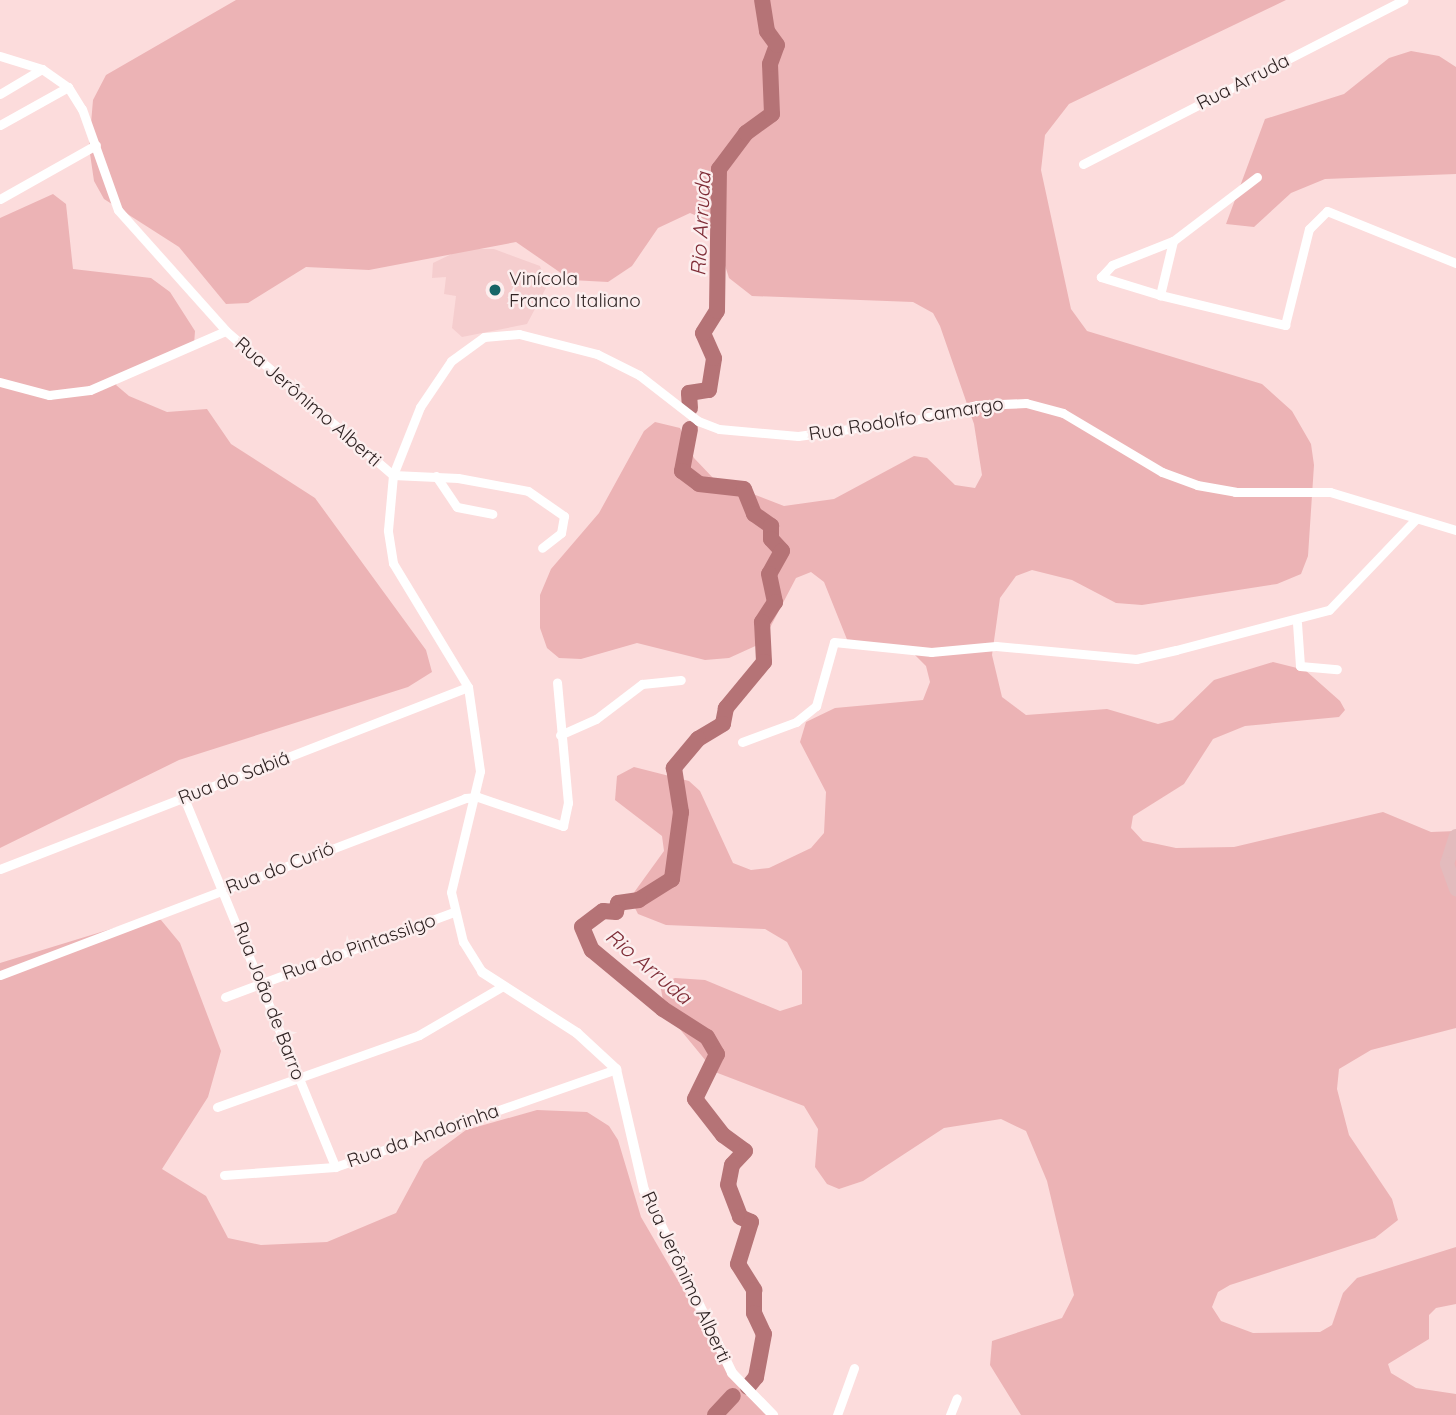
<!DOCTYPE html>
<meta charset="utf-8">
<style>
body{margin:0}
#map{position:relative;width:1456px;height:1415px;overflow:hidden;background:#fcdcdc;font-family:Quicksand,sans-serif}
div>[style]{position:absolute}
.built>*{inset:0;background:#f5cdce}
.green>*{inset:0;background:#ecb3b5}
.river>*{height:16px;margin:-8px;padding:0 8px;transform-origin:8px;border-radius:8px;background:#b57376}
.minor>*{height:9px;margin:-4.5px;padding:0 4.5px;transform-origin:4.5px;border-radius:4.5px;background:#fff}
.tertiary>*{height:10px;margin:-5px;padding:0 5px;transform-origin:5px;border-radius:5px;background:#fff}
.primary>*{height:14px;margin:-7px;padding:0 7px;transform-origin:7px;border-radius:7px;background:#e3bbbd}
.dots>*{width:19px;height:19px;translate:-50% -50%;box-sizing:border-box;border:4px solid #fceeee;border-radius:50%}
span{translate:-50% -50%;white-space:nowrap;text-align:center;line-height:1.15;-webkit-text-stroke:5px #fceeee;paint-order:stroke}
.street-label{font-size:19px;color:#2f2323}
.poi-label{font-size:19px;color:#2f2323}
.left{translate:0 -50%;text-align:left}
.water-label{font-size:21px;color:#7e2c36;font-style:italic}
</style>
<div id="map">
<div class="built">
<i style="clip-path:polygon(462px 249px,494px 249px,540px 266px,547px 286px,527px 324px,462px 337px,452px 328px,456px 296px,444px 294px,446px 277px,432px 278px,433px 263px)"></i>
</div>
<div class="green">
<i style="clip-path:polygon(236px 0,1286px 0,1069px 104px,1045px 135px,1041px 170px,1071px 309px,1087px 331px,1262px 384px,1292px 411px,1311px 444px,1314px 465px,1308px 556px,1301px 574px,1277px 584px,1142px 605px,1116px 603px,1072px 580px,1032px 570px,1016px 576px,1000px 598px,992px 655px,1002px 697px,1026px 715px,1107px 709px,1158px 724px,1173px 720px,1214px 680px,1273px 662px,1305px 670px,1340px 701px,1345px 710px,1339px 717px,1245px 726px,1213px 739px,1184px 784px,1133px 816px,1131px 828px,1143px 841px,1176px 848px,1234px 847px,1383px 812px,1431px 832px,1456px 831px,1456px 1028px,1371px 1050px,1339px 1069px,1337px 1089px,1349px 1135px,1392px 1199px,1398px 1220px,1375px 1238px,1230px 1285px,1218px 1292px,1212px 1307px,1221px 1321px,1253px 1333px,1320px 1332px,1332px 1325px,1343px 1293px,1357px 1278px,1456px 1247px,1456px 1304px,1436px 1308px,1429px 1315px,1429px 1339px,1388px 1364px,1391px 1373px,1416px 1388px,1456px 1394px,1456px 1415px,1021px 1415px,990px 1365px,992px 1341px,1062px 1318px,1074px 1295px,1047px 1181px,1026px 1131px,1001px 1119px,944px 1128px,863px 1181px,839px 1189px,827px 1184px,815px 1167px,818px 1129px,804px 1106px,715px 1072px,665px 1011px,660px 984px,675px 978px,705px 980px,780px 1011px,802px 1004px,802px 971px,787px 942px,765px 929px,666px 925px,638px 914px,630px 898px,664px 851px,662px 836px,615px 800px,617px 776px,634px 767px,689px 781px,700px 791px,733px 863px,751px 870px,769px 868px,811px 848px,824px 833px,826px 792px,800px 742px,806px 722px,835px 708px,923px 700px,930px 682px,926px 666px,914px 654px,850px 647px,824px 582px,811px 572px,796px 578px,762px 643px,729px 658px,705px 660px,637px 643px,581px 659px,559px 658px,547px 648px,540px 628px,540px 595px,551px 569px,599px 513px,644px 431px,655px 422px,680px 428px,694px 458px,714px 479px,784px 506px,834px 499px,914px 456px,927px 458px,955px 485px,975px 488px,982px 475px,974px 424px,940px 326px,933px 313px,913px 302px,752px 296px,729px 278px,711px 222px,690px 213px,658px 228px,632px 266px,608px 282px,571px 280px,516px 242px,369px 270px,306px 267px,248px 303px,226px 304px,179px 247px,104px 199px,94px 181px,89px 147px,93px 100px,106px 75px)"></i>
<i style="clip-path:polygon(1411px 51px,1439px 56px,1456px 67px,1456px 174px,1325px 179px,1291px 193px,1254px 227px,1226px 224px,1265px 119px,1344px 94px,1389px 58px)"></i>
<i style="clip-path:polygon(53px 194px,66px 204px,73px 269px,151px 278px,170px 292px,195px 331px,194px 345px,121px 377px,116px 385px,129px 396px,167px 412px,207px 409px,231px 444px,315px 498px,426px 650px,432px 672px,408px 687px,179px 760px,0 848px,0 218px)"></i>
<i style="clip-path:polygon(150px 917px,161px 920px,180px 943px,221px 1051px,208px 1097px,162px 1169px,206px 1196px,228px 1238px,261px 1245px,327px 1242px,396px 1213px,424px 1161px,466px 1130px,537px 1110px,587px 1112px,609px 1126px,618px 1140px,641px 1217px,743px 1392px,768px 1415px,0 1415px,0 963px)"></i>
</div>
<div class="river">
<i style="left:690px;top:408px;width:15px;rotate:-94deg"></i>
<i style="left:689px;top:393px;width:20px;rotate:-9deg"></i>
<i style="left:709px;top:390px;width:32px;rotate:-81deg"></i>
<i style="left:714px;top:358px;width:27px;rotate:-114deg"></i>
<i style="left:703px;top:333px;width:26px;rotate:-58deg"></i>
<i style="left:717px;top:311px;width:142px;rotate:-89.2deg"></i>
<i style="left:719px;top:169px;width:45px;rotate:-53.1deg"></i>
<i style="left:746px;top:133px;width:32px;rotate:-36deg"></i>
<i style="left:772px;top:114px;width:50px;rotate:-92.3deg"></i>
<i style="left:770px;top:64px;width:20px;rotate:-70deg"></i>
<i style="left:777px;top:45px;width:17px;rotate:-126deg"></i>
<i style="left:767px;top:31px;width:31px;rotate:-99deg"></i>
<i style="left:690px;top:429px;width:43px;rotate:100.8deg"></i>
<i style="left:682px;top:471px;width:21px;rotate:37deg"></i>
<i style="left:699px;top:484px;width:45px;rotate:6.3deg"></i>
<i style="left:744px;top:489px;width:27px;rotate:68deg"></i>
<i style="left:754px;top:514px;width:21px;rotate:35deg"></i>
<i style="left:771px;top:526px;width:13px;rotate:90deg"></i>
<i style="left:771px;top:539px;width:16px;rotate:47deg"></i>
<i style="left:782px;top:551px;width:26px;rotate:119deg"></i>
<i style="left:769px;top:574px;width:29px;rotate:78deg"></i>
<i style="left:775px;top:602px;width:24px;rotate:123deg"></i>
<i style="left:762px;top:622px;width:40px;rotate:87.1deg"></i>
<i style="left:764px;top:662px;width:60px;rotate:129.6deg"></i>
<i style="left:726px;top:708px;width:16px;rotate:101deg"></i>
<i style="left:723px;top:724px;width:29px;rotate:149deg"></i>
<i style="left:698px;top:739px;width:38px;rotate:130deg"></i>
<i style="left:674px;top:768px;width:45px;rotate:81deg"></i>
<i style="left:681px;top:812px;width:68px;rotate:97.7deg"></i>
<i style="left:672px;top:879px;width:39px;rotate:148deg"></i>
<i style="left:639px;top:900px;width:21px;rotate:172deg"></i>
<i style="left:618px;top:903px;width:9px;rotate:103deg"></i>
<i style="left:616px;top:912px;width:13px;rotate:-176deg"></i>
<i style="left:603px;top:911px;width:26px;rotate:143deg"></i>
<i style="left:582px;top:927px;width:25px;rotate:67deg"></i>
<i style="left:592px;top:950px;width:92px;rotate:39.7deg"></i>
<i style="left:663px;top:1009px;width:52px;rotate:32.5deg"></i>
<i style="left:707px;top:1037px;width:20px;rotate:60deg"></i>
<i style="left:717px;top:1054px;width:50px;rotate:116.1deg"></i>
<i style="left:695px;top:1099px;width:46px;rotate:52.1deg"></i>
<i style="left:723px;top:1135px;width:27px;rotate:36deg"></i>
<i style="left:745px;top:1151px;width:19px;rotate:133deg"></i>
<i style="left:732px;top:1165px;width:20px;rotate:101deg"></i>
<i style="left:728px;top:1185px;width:34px;rotate:69deg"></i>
<i style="left:740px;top:1217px;width:12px;rotate:24deg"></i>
<i style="left:751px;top:1222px;width:44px;rotate:107.2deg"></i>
<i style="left:738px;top:1264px;width:31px;rotate:58deg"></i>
<i style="left:754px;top:1290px;width:23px;rotate:90deg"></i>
<i style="left:754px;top:1313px;width:23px;rotate:65deg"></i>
<i style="left:764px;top:1334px;width:44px;rotate:100.5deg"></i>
<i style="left:756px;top:1377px;width:13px;rotate:129deg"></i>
<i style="left:715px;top:1415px;width:26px;rotate:-47deg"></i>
</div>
<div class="minor">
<i style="left:0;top:56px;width:44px;rotate:17.2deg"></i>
<i style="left:42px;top:69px;width:32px;rotate:35deg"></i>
<i style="left:68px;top:87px;width:26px;rotate:58deg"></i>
<i style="left:82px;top:109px;width:107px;rotate:70.4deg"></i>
<i style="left:118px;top:210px;width:162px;rotate:48.2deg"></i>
<i style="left:226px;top:331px;width:221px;rotate:40.8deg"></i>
<i style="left:0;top:94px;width:49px;rotate:-30.8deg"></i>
<i style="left:0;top:125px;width:78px;rotate:-29.2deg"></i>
<i style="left:1083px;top:164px;width:360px;rotate:-27.1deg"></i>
<i style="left:1257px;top:177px;width:106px;rotate:142.7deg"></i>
<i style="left:1173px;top:241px;width:56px;rotate:103.5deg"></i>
<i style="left:1160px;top:295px;width:129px;rotate:13.5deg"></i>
<i style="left:1285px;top:325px;width:99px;rotate:-76deg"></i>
<i style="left:1309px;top:229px;width:25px;rotate:-45deg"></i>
<i style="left:1327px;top:211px;width:139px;rotate:22deg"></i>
<i style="left:0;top:199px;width:110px;rotate:-29.4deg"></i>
<i style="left:1160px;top:295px;width:62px;rotate:-163deg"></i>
<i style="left:1101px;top:277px;width:16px;rotate:-47deg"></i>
<i style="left:1112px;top:265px;width:66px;rotate:-21.5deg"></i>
<i style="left:0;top:382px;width:51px;rotate:14.9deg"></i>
<i style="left:49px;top:395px;width:41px;rotate:-7deg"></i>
<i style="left:90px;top:390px;width:148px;rotate:-23.5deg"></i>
<i style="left:393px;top:475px;width:65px;rotate:2.6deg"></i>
<i style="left:458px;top:478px;width:71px;rotate:10.5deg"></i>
<i style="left:528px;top:491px;width:44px;rotate:34.8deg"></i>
<i style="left:564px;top:516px;width:17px;rotate:100deg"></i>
<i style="left:561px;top:533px;width:24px;rotate:142deg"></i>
<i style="left:436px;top:476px;width:37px;rotate:56deg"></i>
<i style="left:457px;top:507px;width:36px;rotate:11deg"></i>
<i style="left:1297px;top:623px;width:43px;rotate:86deg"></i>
<i style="left:1300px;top:666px;width:37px;rotate:5deg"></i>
<i style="left:560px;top:735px;width:39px;rotate:-24deg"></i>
<i style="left:596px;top:719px;width:58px;rotate:-37.3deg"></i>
<i style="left:642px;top:684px;width:39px;rotate:-6deg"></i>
<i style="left:742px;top:742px;width:58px;rotate:-20.3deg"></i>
<i style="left:796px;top:722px;width:26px;rotate:-39deg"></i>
<i style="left:816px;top:706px;width:66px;rotate:-74.3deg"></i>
<i style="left:834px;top:642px;width:98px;rotate:5.9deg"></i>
<i style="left:931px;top:652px;width:65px;rotate:-5.3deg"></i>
<i style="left:996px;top:646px;width:141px;rotate:5.3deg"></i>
<i style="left:1136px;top:659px;width:41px;rotate:-12.7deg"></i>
<i style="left:1176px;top:650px;width:158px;rotate:-14.7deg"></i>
<i style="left:1329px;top:610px;width:126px;rotate:-46.3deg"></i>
<i style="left:184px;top:798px;width:399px;rotate:67.7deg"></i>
<i style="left:0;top:869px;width:502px;rotate:-21.25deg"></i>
<i style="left:482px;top:972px;width:36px;rotate:-122deg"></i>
<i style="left:463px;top:942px;width:51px;rotate:-103.5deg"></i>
<i style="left:451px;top:892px;width:124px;rotate:-76.5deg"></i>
<i style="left:480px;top:771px;width:85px;rotate:-98.1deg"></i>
<i style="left:468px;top:687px;width:145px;rotate:-121.2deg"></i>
<i style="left:393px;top:563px;width:33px;rotate:-99deg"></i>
<i style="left:388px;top:530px;width:55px;rotate:-84.8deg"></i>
<i style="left:393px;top:475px;width:73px;rotate:-68.3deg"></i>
<i style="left:420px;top:407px;width:55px;rotate:-56deg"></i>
<i style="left:451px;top:361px;width:41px;rotate:-36deg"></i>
<i style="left:484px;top:337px;width:35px;rotate:-5deg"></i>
<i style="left:519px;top:334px;width:81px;rotate:14.4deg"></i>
<i style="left:597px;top:354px;width:47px;rotate:26.6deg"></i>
<i style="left:639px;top:375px;width:75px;rotate:37.9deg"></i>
<i style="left:698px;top:421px;width:22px;rotate:21deg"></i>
<i style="left:719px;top:429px;width:79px;rotate:5.1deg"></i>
<i style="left:798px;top:436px;width:118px;rotate:-7.8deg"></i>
<i style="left:915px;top:420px;width:64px;rotate:-13.6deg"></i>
<i style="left:977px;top:405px;width:49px;rotate:-2.3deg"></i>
<i style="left:1026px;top:403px;width:38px;rotate:15deg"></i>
<i style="left:1063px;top:413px;width:115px;rotate:30.8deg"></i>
<i style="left:1162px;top:472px;width:37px;rotate:20deg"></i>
<i style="left:1197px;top:485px;width:39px;rotate:10deg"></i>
<i style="left:1235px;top:492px;width:95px"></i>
<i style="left:1330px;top:492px;width:132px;rotate:16.8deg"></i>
<i style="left:0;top:975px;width:498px;rotate:-20.8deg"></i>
<i style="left:465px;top:798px;width:13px;rotate:-4deg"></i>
<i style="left:478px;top:797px;width:90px;rotate:18.8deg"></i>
<i style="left:563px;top:826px;width:24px;rotate:-78deg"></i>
<i style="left:568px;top:803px;width:121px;rotate:-95.2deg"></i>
<i style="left:225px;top:997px;width:244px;rotate:-20.4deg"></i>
<i style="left:217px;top:1107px;width:214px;rotate:-19.6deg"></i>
<i style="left:419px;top:1035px;width:97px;rotate:-30.3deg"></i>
<i style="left:224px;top:1175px;width:111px;rotate:-4.1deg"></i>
<i style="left:335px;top:1167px;width:298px;rotate:-19.2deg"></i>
<i style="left:837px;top:1415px;width:50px;rotate:-70.1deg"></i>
<i style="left:950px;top:1415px;width:18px;rotate:-68deg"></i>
</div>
<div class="tertiary">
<i style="left:482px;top:972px;width:113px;rotate:32.7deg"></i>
<i style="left:577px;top:1033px;width:53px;rotate:42.7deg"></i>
<i style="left:616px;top:1069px;width:124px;rotate:77deg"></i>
<i style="left:644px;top:1190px;width:203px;rotate:64.3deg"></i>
<i style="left:732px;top:1373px;width:59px;rotate:45.7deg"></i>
</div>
<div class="primary">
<i style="left:1456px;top:836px;width:29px;rotate:108deg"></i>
<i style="left:1447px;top:864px;width:27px;rotate:70deg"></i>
</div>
<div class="dots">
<i style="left:495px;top:290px;background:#166567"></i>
</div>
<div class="street-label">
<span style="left:1243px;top:82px;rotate:-27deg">Rua Arruda</span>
<span style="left:308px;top:402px;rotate:41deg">Rua Jerônimo Alberti</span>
<span style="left:906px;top:419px;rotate:-9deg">Rua Rodolfo Camargo</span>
<span style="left:234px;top:778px;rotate:-21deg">Rua do Sabiá</span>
<span style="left:280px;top:868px;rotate:-21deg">Rua do Curió</span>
<span style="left:359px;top:947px;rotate:-20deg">Rua do Pintassilgo</span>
<span style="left:269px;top:1001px;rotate:69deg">Rua João de Barro</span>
<span style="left:423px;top:1136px;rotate:-19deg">Rua da Andorinha</span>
<span style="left:686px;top:1277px;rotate:65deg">Rua Jerônimo Alberti</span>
</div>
<div class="poi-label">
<span class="left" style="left:509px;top:290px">Vinícola<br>Franco Italiano</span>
</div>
<div class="water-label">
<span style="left:700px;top:224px;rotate:-87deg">Rio Arruda</span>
<span style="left:649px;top:966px;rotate:40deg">Rio Arruda</span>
</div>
</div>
